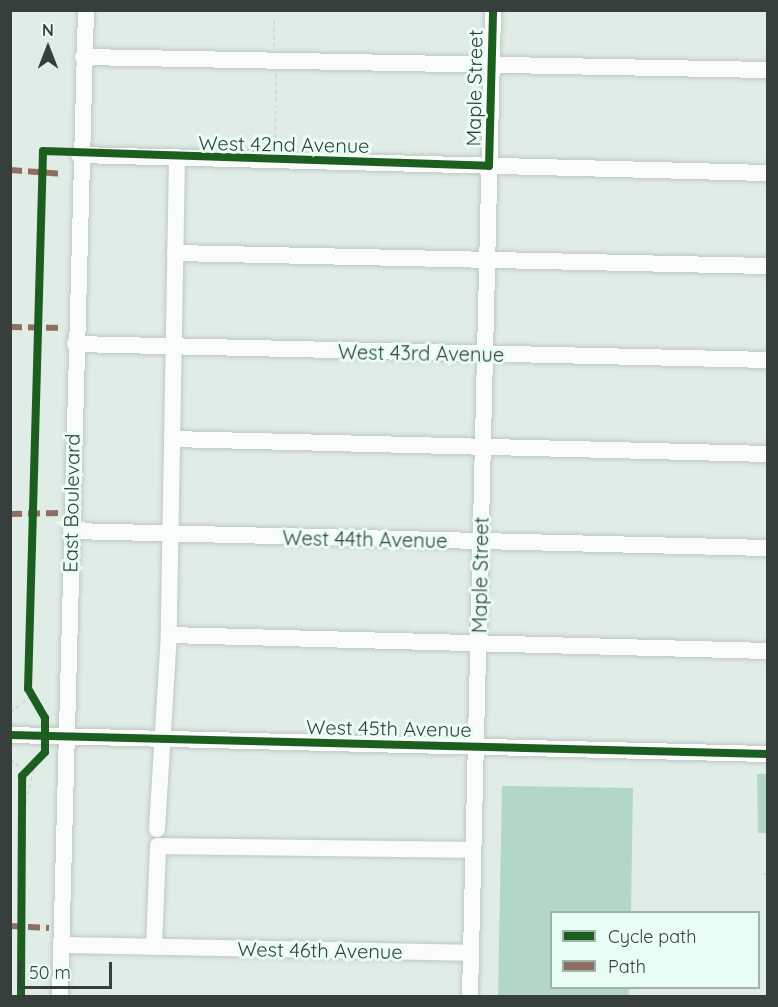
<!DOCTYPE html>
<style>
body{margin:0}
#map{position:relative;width:778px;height:1007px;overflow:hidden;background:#e0ece6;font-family:Quicksand,sans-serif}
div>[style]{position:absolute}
.green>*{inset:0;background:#b2d7c7}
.path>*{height:2px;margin-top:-1px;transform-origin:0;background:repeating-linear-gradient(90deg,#d5d9d8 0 4.5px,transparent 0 7.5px)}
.roads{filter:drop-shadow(0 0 2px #bec8c3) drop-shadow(0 0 2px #bec8c3)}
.minor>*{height:16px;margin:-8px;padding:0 8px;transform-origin:8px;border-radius:8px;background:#fafcfb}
.quiet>*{height:6px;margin-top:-3px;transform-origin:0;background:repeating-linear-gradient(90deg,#8d6e63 0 12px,transparent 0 18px)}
.cycleway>*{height:8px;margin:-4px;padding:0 4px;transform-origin:4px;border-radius:4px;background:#1b5e20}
span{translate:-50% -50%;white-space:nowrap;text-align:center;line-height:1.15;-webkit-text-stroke:6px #e8fef4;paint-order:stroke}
.street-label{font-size:20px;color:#363f3b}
.frame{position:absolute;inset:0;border:12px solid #363f3b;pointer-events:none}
.legend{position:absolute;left:550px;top:911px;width:210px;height:78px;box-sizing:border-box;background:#e8fef4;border:2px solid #a1b2aa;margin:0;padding:8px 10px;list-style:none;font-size:18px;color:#363f3b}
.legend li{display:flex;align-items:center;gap:12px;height:30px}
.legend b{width:30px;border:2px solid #a1b2aa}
.north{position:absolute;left:18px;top:18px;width:60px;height:60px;-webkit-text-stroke:4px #e8fef4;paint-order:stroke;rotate:0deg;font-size:16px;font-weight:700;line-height:24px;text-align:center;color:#363f3b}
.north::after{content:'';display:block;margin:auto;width:21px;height:27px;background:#363f3b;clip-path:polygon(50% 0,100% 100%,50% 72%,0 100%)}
.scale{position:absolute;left:18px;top:962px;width:94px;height:27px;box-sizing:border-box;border:3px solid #363f3b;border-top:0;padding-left:8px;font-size:18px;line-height:21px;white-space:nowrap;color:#363f3b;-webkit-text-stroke:4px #e8fef4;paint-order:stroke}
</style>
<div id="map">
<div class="green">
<i style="clip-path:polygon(757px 774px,767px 774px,767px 833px,758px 833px)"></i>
<i style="clip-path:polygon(502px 786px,633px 788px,631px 912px,552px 912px,552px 988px,629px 988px,629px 996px,498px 996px)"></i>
</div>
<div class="path">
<i style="left:274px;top:47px;width:27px;rotate:-90deg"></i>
<i style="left:276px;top:101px;width:27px;rotate:-90deg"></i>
<i style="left:275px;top:145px;width:39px;rotate:-89deg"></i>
<i style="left:10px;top:713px;width:26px;rotate:-39deg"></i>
<i style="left:44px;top:757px;width:7px;rotate:-45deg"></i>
<i style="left:10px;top:759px;width:25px;rotate:40deg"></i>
<i style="left:24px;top:810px;width:47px;rotate:-76.6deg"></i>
<i style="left:763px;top:874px;width:5px"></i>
</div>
<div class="roads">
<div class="minor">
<i style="left:83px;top:57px;width:685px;rotate:1.09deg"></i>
<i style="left:79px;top:155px;width:689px;rotate:1.5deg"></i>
<i style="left:177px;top:157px;width:478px;rotate:91deg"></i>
<i style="left:169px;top:635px;width:599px;rotate:1.53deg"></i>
<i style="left:175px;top:253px;width:593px;rotate:1.26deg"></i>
<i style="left:75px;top:344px;width:693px;rotate:1.32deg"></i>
<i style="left:172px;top:439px;width:596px;rotate:1.44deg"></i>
<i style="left:71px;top:531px;width:697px;rotate:1.4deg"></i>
<i style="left:10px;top:735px;width:758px;rotate:1.44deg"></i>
<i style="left:157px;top:829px;width:194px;rotate:-86.5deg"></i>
<i style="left:61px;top:945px;width:410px;rotate:1.1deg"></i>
<i style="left:154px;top:947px;width:101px;rotate:-87.7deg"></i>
<i style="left:158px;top:846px;width:315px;rotate:0.7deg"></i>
<i style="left:60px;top:996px;width:986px;rotate:-88.49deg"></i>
<i style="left:470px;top:996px;width:986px;rotate:-88.66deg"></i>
</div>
</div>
<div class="quiet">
<i style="left:10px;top:170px;width:54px;rotate:4.2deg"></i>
<i style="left:10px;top:327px;width:54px;rotate:1.1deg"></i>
<i style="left:10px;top:514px;width:51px;rotate:-1.1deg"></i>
<i style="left:10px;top:926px;width:39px;rotate:3deg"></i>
</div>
<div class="cycleway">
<i style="left:10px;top:735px;width:758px;rotate:1.44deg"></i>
<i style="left:21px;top:996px;width:220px;rotate:-89.7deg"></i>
<i style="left:22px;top:776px;width:33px;rotate:-46deg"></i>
<i style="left:45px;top:752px;width:34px;rotate:-90deg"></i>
<i style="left:45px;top:718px;width:34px;rotate:-120deg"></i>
<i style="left:28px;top:689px;width:538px;rotate:-88.4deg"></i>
<i style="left:43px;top:151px;width:446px;rotate:1.9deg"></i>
<i style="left:489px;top:166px;width:156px;rotate:-88.5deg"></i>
</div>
<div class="street-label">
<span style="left:474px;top:88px;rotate:-89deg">Maple Street</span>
<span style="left:284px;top:144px;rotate:1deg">West 42nd Avenue</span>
<span style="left:421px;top:353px;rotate:1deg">West 43rd Avenue</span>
<span style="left:71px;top:503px;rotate:-89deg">East Boulevard</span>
<span style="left:365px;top:539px;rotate:1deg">West 44th Avenue</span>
<span style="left:480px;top:575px;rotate:-89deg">Maple Street</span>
<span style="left:389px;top:728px;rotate:1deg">West 45th Avenue</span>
<span style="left:320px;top:950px;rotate:1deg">West 46th Avenue</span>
</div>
<div class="frame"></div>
<ul class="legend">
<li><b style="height:8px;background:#1b5e20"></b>Cycle path</li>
<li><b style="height:8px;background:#8d6e63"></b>Path</li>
</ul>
<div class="north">N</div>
<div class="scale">50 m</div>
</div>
